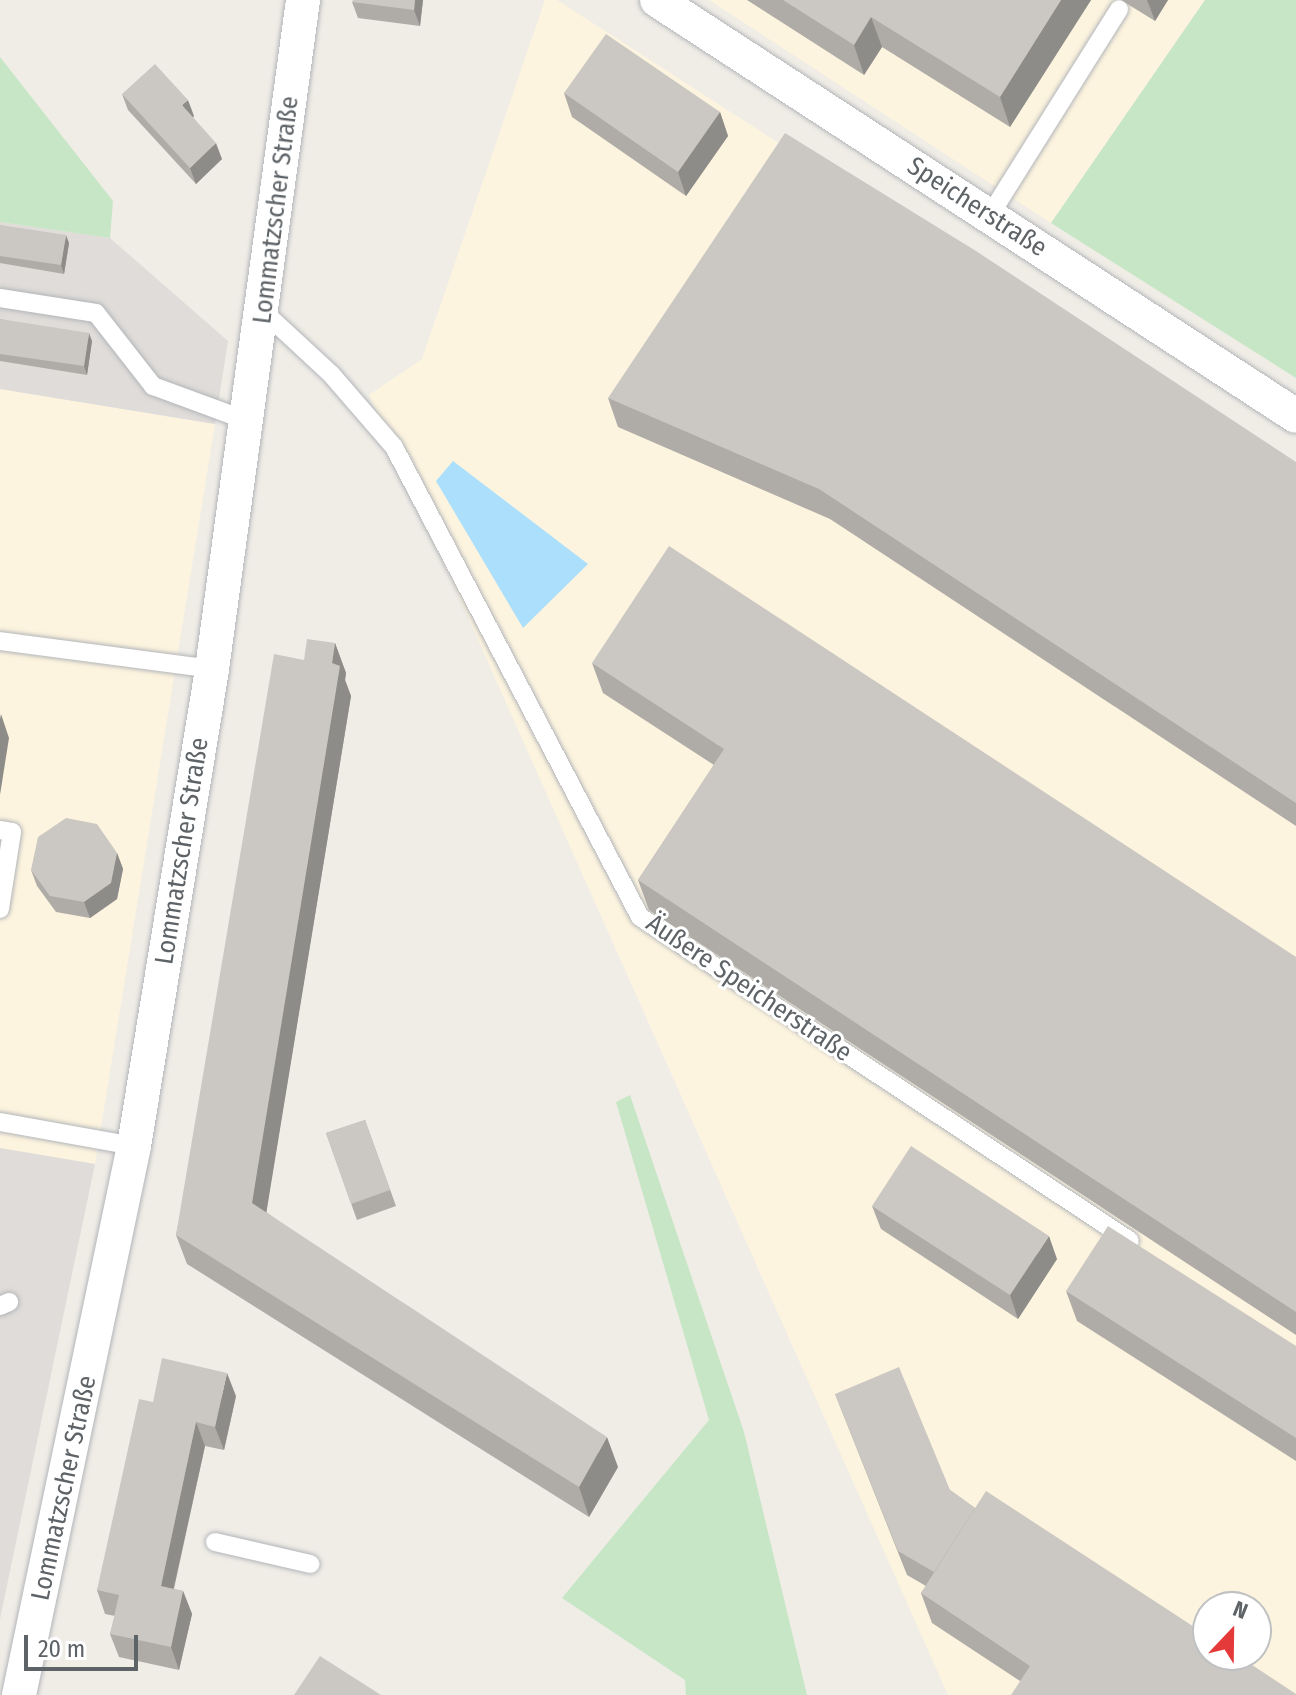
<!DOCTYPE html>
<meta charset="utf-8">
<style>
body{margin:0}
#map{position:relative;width:1296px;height:1695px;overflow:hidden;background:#f0ede7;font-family:"Fira Sans Condensed",sans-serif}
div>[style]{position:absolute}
.commercial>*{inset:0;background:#fdf4df}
.industrial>*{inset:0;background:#dfdcd9}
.green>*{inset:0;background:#c7e6c5}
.water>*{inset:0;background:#abdffc}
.roads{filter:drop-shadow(0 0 2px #b2b5b9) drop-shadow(0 0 2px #b2b5b9)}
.service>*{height:18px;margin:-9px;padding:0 9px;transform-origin:9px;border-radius:9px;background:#fff}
.minor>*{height:34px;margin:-17px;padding:0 17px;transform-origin:17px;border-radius:17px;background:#fff}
.wall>*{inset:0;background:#afaca8}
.shaded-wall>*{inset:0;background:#8e8c88}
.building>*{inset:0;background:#cbc8c3}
span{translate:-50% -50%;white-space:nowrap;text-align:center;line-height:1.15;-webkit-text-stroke:6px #fff;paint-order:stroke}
.street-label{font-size:26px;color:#5e6367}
.north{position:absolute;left:1192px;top:1591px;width:80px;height:80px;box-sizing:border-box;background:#fff;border:2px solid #bfc1c2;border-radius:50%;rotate:22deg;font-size:22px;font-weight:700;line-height:32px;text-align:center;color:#5e6367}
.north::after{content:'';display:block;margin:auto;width:28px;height:36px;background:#e43a39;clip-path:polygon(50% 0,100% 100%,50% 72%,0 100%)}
.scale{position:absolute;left:24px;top:1635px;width:114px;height:36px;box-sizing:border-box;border:4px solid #5e6367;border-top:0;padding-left:10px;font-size:24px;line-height:28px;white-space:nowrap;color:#5e6367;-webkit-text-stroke:6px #fff;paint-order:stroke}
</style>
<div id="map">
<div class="commercial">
<i style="clip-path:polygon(evenodd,545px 0,557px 0,1296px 477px,1296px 1695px,948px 1695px,369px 395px,422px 359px,545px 0,1208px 1607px,1256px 1607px,1256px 1655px,1208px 1655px,1208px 1607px)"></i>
<i style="clip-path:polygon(709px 0,1205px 0,1051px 223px)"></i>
<i style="clip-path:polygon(0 389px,215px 424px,95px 1164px,0 1148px)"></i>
</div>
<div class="industrial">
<i style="clip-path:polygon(0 222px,110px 238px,228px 341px,215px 424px,0 389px)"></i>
<i style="clip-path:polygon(0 1148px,95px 1164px,0 1619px)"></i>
</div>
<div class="green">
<i style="clip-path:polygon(1205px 0,1296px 0,1296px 378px,1051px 223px)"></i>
<i style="clip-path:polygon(0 57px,113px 201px,110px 238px,0 222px)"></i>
<i style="clip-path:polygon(630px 1095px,744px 1432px,807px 1695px,686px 1695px,685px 1680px,562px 1598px,709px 1420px,616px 1102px)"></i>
</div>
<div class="water">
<i style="clip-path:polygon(453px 461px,588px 564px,523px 628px,436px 481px)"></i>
</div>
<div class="roads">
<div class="service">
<i style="left:990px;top:215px;width:243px;rotate:-57.9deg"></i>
<i style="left:0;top:298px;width:97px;rotate:8.9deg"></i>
<i style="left:96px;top:313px;width:93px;rotate:52deg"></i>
<i style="left:153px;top:386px;width:101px;rotate:20.2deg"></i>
<i style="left:264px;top:312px;width:91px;rotate:42.8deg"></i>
<i style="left:331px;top:374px;width:96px;rotate:49.2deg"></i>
<i style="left:394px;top:447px;width:530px;rotate:62.37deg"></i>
<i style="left:640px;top:917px;width:587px;rotate:33.47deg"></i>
<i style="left:0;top:641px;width:214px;rotate:7.5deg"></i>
<i style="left:0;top:830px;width:12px;rotate:9deg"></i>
<i style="left:12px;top:832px;width:78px;rotate:98.9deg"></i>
<i style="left:0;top:1122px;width:136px;rotate:10.2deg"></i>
<i style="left:0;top:1306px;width:10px;rotate:-24deg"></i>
<i style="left:215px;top:1542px;width:98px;rotate:13deg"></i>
</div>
<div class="minor">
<i style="left:657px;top:0;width:762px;rotate:33.06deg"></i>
<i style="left:19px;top:1695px;width:561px;rotate:-78.17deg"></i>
<i style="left:134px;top:1146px;width:483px;rotate:-80.7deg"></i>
<i style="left:212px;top:669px;width:675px;rotate:-82.25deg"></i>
</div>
</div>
<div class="wall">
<i style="clip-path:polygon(423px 0,420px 26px,358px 18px,352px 2px)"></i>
<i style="clip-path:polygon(747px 0,1091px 0,1010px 127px,882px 47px,864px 75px)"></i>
<i style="clip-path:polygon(1121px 0,1168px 0,1155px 21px)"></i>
<i style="clip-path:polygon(564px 93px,720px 112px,728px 136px,686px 196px,572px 117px)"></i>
<i style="clip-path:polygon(122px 94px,194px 116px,193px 117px,222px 159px,196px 184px,128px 110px)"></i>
<i style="clip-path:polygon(0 225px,69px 243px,64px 274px,0 263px)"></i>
<i style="clip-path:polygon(0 319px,92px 341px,87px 375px,0 361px)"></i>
<i style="clip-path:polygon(608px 398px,1296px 462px,1296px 826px,830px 519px,618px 427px)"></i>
<i style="clip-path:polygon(335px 643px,346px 673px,345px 680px,351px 696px,266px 1212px,618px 1467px,589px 1517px,187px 1264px,176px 1235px,304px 660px)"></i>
<i style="clip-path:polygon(592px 663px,1296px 957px,1296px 1335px,649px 910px,638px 880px,714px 765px,603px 693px)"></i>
<i style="clip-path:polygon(117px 853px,123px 869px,117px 899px,90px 918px,56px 912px,37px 886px,31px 870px)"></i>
<i style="clip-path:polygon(365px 1120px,396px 1206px,357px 1220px,326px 1133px)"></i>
<i style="clip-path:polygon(872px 1206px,1057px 1259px,1018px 1319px,881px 1229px)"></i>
<i style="clip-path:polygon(1066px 1291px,1296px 1346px,1296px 1461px,1077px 1321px)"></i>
<i style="clip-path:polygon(835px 1394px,950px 1490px,975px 1508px,1208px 1636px,1020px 1681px,932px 1623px,921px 1593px,926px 1586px,907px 1575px)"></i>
<i style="clip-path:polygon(236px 1396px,224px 1450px,205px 1446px,174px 1589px,183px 1591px,192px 1614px,179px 1670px,119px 1657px,110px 1634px,115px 1616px,105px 1614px,97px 1590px,153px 1402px)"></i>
</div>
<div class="shaded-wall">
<i style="clip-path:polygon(415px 0,423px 0,420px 26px,414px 10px)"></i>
<i style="clip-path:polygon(1061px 0,1091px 0,1010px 127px,1000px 97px)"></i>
<i style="clip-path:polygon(1147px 0,1168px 0,1155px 21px)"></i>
<i style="clip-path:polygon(871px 17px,882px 47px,864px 75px,854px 45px)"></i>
<i style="clip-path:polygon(188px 100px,194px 116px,188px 121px,182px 105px)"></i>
<i style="clip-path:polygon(720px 112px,728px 136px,686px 196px,678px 172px)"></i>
<i style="clip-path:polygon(216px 143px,222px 159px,196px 184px,190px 168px)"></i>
<i style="clip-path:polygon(66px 235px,69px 243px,64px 274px,61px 265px)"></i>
<i style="clip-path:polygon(89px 333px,92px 341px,87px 375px,84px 366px)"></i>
<i style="clip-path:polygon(335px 643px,346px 673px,345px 680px,351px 696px,263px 1233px,252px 1203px)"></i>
<i style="clip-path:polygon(1px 714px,9px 738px,0 795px,0 719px)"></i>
<i style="clip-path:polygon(117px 853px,123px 869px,117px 899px,90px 918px,84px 902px)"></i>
<i style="clip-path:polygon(1049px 1236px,1057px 1259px,1018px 1319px,1010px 1295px)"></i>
<i style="clip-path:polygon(227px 1373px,236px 1396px,224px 1450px,215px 1427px)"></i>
<i style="clip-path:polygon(196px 1422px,205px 1446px,169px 1609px,161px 1586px)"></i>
<i style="clip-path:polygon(607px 1437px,618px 1467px,589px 1517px,579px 1487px)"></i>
<i style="clip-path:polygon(183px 1591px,192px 1614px,179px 1670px,171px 1647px)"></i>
</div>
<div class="building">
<i style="clip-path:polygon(353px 0,415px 0,414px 10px,352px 2px)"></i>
<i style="clip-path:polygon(783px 0,1061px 0,1000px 97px,871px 17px,854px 45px)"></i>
<i style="clip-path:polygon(606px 34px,720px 112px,678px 172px,564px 93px)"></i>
<i style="clip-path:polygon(155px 64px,188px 100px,182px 105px,216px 143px,190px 168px,122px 94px)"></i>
<i style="clip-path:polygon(785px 133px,976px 251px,1296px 462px,1296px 803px,819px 489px,608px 398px)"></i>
<i style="clip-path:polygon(0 225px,66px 235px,61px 265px,0 256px)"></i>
<i style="clip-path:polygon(0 319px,89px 333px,84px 366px,0 354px)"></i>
<i style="clip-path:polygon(669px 546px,1296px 957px,1296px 1312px,638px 880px,724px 749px,592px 663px)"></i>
<i style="clip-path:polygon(307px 639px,335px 643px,332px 663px,340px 666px,252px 1203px,607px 1437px,579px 1487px,176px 1235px,274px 654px,304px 660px)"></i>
<i style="clip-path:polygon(66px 818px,97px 824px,117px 853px,111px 883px,84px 902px,50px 896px,31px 870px,38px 837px)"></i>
<i style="clip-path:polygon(365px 1120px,390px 1190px,351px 1204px,326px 1133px)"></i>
<i style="clip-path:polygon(911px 1146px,1049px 1236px,1010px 1295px,872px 1206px)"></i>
<i style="clip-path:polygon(1108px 1226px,1296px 1346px,1296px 1438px,1066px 1291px)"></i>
<i style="clip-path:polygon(162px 1358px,227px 1373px,215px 1427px,196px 1422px,161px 1586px,183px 1591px,171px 1647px,110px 1634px,119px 1595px,97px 1590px,139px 1399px,153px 1402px)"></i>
<i style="clip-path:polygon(899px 1367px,950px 1490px,975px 1508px,934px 1572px,898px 1551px,835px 1394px)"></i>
<i style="clip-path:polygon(986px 1491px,1208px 1636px,1208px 1655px,1237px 1655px,1296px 1694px,1296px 1695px,1011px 1695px,1030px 1666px,921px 1593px)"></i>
<i style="clip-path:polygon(320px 1656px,381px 1695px,294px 1695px)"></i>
</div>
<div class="street-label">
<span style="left:977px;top:207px;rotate:33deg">Speicherstraße</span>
<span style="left:276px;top:210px;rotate:-83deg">Lommatzscher Straße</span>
<span style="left:182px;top:851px;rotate:-81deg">Lommatzscher Straße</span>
<span style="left:749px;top:988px;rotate:34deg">Äußere Speicherstraße</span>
<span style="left:64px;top:1488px;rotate:-78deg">Lommatzscher Straße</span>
</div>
<div class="north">N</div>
<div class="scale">20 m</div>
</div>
